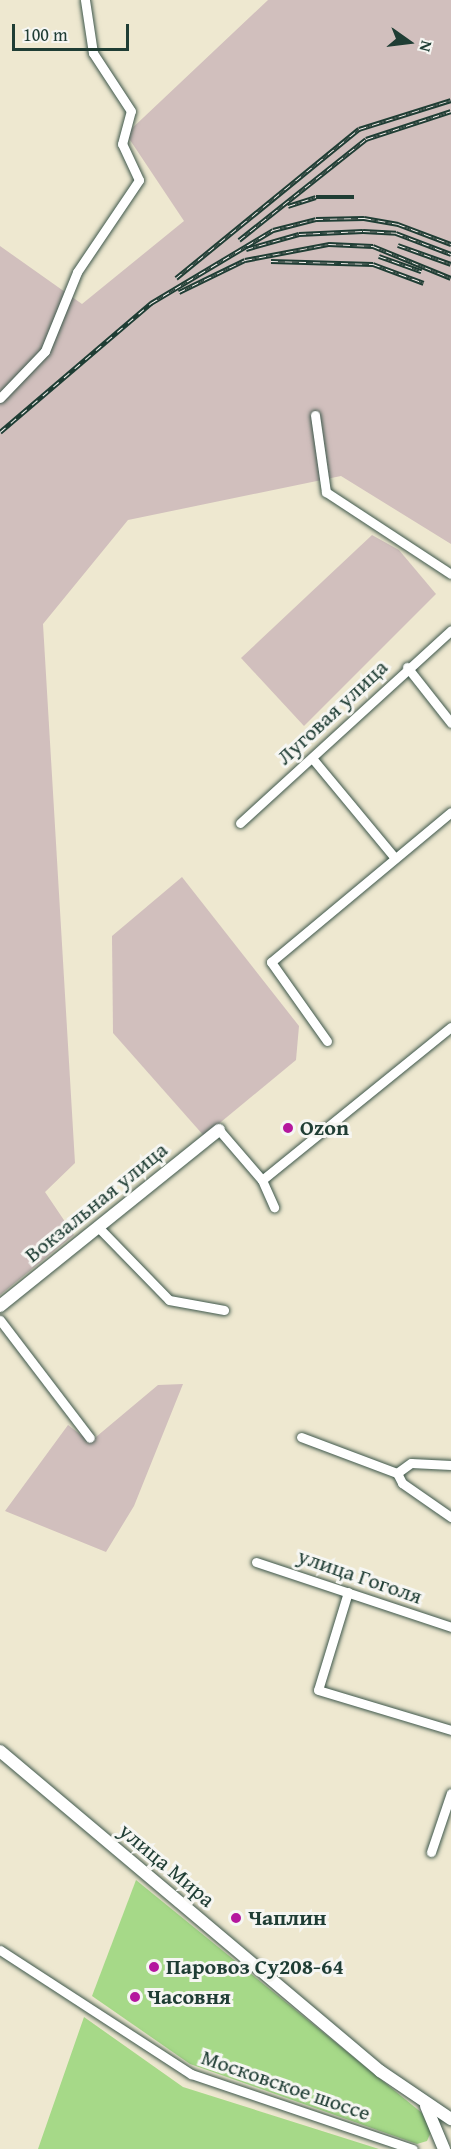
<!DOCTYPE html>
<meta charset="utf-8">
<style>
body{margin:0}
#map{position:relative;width:451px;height:2149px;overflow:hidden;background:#eee8d0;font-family:"Gentium Book Plus",serif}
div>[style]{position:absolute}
.industrial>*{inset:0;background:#d1bfbd}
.green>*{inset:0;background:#a6d988}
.roads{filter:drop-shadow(0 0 2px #3e574b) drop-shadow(0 0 2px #3e574b)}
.minor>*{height:9px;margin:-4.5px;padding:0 4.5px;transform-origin:4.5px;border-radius:4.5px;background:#fff}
.tertiary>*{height:12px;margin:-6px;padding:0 6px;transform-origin:6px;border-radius:6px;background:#fff}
.rail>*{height:4.5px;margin-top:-2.25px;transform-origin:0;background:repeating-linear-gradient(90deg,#f6f6f2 0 7px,#1f3d34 0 14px);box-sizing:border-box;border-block:2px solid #1f3d34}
.dots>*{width:16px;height:16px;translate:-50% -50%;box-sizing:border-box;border:3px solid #f6f6f2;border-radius:50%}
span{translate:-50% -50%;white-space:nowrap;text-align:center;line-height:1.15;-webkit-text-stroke:6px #f6f6f2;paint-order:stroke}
.street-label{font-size:22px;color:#1f3d34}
.poi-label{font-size:22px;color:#1f3d34;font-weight:700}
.left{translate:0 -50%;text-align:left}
.north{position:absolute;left:379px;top:12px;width:60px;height:60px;-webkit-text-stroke:4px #f6f6f2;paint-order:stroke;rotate:104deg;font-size:16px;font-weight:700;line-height:24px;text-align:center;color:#1f3d34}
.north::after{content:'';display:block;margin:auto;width:21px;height:27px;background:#1f3d34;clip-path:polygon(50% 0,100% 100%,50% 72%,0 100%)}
.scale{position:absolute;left:12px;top:24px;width:117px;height:27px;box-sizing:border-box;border:3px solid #1f3d34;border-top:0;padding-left:8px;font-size:18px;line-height:21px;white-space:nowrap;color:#1f3d34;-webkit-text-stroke:4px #f6f6f2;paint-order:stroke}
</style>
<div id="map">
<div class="industrial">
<i style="clip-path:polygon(268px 0,451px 0,451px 544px,341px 476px,128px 520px,43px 624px,75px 1163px,45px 1192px,74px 1235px,0 1295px,0 246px,82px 304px,184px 221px,126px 134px)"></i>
<i style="clip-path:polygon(372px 535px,399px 550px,436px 594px,304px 726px,241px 658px)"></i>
<i style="clip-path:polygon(182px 877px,299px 1026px,296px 1060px,204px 1136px,113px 1033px,112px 936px)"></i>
<i style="clip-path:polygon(183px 1384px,134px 1506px,106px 1552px,5px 1511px,68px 1425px,90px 1442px,158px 1385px)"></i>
</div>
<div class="green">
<i style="clip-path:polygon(136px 1880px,422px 2113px,431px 2132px,427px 2141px,417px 2144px,190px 2064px,92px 1996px)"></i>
<i style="clip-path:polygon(84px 2017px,183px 2087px,379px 2149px,38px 2149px)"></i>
</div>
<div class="roads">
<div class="minor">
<i style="left:0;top:398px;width:65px;rotate:-46.2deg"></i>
<i style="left:45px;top:351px;width:85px;rotate:-67.9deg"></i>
<i style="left:77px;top:272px;width:111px;rotate:-56deg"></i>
<i style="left:139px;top:180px;width:40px;rotate:-115deg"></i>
<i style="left:122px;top:144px;width:34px;rotate:-75deg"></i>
<i style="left:131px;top:111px;width:69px;rotate:-123.2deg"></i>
<i style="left:93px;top:53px;width:54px;rotate:-98.6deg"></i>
<i style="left:315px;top:415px;width:78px;rotate:81.9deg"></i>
<i style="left:326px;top:492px;width:149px;rotate:33.3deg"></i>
<i style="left:407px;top:667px;width:71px;rotate:51.8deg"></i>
<i style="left:312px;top:758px;width:130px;rotate:50.3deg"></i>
<i style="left:240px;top:823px;width:286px;rotate:-42.4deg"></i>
<i style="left:327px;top:1041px;width:97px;rotate:-125.3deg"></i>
<i style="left:271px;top:962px;width:234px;rotate:-39.8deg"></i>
<i style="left:219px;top:1130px;width:66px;rotate:49.3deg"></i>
<i style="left:262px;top:1180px;width:30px;rotate:66deg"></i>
<i style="left:262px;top:1180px;width:243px;rotate:-39deg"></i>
<i style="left:99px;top:1228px;width:100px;rotate:45.8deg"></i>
<i style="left:169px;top:1300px;width:56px;rotate:10.3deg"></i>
<i style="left:0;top:1320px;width:148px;rotate:52.7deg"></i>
<i style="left:301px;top:1437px;width:103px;rotate:20.6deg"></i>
<i style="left:397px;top:1473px;width:11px;rotate:63deg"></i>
<i style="left:402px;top:1483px;width:60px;rotate:34.8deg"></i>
<i style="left:397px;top:1473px;width:17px;rotate:-36deg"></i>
<i style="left:411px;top:1463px;width:40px;rotate:2.9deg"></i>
<i style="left:256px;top:1562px;width:206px;rotate:18.4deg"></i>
<i style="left:348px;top:1592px;width:102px;rotate:107deg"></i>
<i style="left:318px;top:1690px;width:139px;rotate:16.7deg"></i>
<i style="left:431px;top:1852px;width:62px;rotate:-71.3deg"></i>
<i style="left:0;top:1950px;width:228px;rotate:33deg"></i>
<i style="left:191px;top:2074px;width:234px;rotate:18.7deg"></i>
</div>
<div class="tertiary">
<i style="left:0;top:1306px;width:281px;rotate:-38.8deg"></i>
<i style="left:0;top:1751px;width:497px;rotate:40.1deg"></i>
<i style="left:380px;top:2071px;width:86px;rotate:34.1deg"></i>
<i style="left:426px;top:2106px;width:47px;rotate:67.3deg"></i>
</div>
</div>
<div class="rail">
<i style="left:288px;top:206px;width:29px;rotate:-18deg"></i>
<i style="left:316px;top:197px;width:38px"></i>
<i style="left:239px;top:240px;width:162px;rotate:-38.5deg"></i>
<i style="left:366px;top:139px;width:89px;rotate:-18.2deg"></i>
<i style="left:398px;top:245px;width:56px;rotate:19.7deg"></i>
<i style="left:246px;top:249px;width:55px;rotate:-15.8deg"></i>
<i style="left:299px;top:234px;width:64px;rotate:-2.7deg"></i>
<i style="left:363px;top:231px;width:33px;rotate:3deg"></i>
<i style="left:396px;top:233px;width:59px;rotate:20.9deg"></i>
<i style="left:379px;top:256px;width:45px;rotate:19.7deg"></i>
<i style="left:271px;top:261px;width:102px;rotate:1.7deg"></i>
<i style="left:373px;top:264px;width:54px;rotate:20.4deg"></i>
<i style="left:176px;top:278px;width:236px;rotate:-39.2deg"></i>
<i style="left:359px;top:129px;width:96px;rotate:-17.5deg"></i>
<i style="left:179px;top:292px;width:73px;rotate:-25.9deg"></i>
<i style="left:245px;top:260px;width:86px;rotate:-10.8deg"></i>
<i style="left:329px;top:244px;width:44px;rotate:2.6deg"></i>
<i style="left:373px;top:246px;width:84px;rotate:22.3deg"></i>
<i style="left:0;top:432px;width:199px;rotate:-40.5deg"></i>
<i style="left:151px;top:303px;width:142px;rotate:-30.9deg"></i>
<i style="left:273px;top:230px;width:44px;rotate:-14.3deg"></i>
<i style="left:316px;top:219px;width:48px;rotate:-1.2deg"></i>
<i style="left:364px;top:218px;width:35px;rotate:10deg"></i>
<i style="left:398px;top:224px;width:57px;rotate:20.7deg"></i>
</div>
<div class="dots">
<i style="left:288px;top:1128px;background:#b5179e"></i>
<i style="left:236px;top:1918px;background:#b5179e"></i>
<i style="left:154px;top:1967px;background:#b5179e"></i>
<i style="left:135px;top:1997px;background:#b5179e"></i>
</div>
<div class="street-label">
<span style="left:332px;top:712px;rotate:-43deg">Луговая улица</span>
<span style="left:96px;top:1202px;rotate:-39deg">Вокзальная улица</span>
<span style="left:360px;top:1576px;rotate:19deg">улица Гоголя</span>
<span style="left:167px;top:1865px;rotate:40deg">улица Мира</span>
<span style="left:286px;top:2085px;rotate:19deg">Московское шоссе</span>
</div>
<div class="poi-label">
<span class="left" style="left:300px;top:1128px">Ozon</span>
<span class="left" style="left:248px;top:1918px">Чаплин</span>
<span class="left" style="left:166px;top:1967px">Паровоз Су208-64</span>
<span class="left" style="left:147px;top:1997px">Часовня</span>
</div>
<div class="north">N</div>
<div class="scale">100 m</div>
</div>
